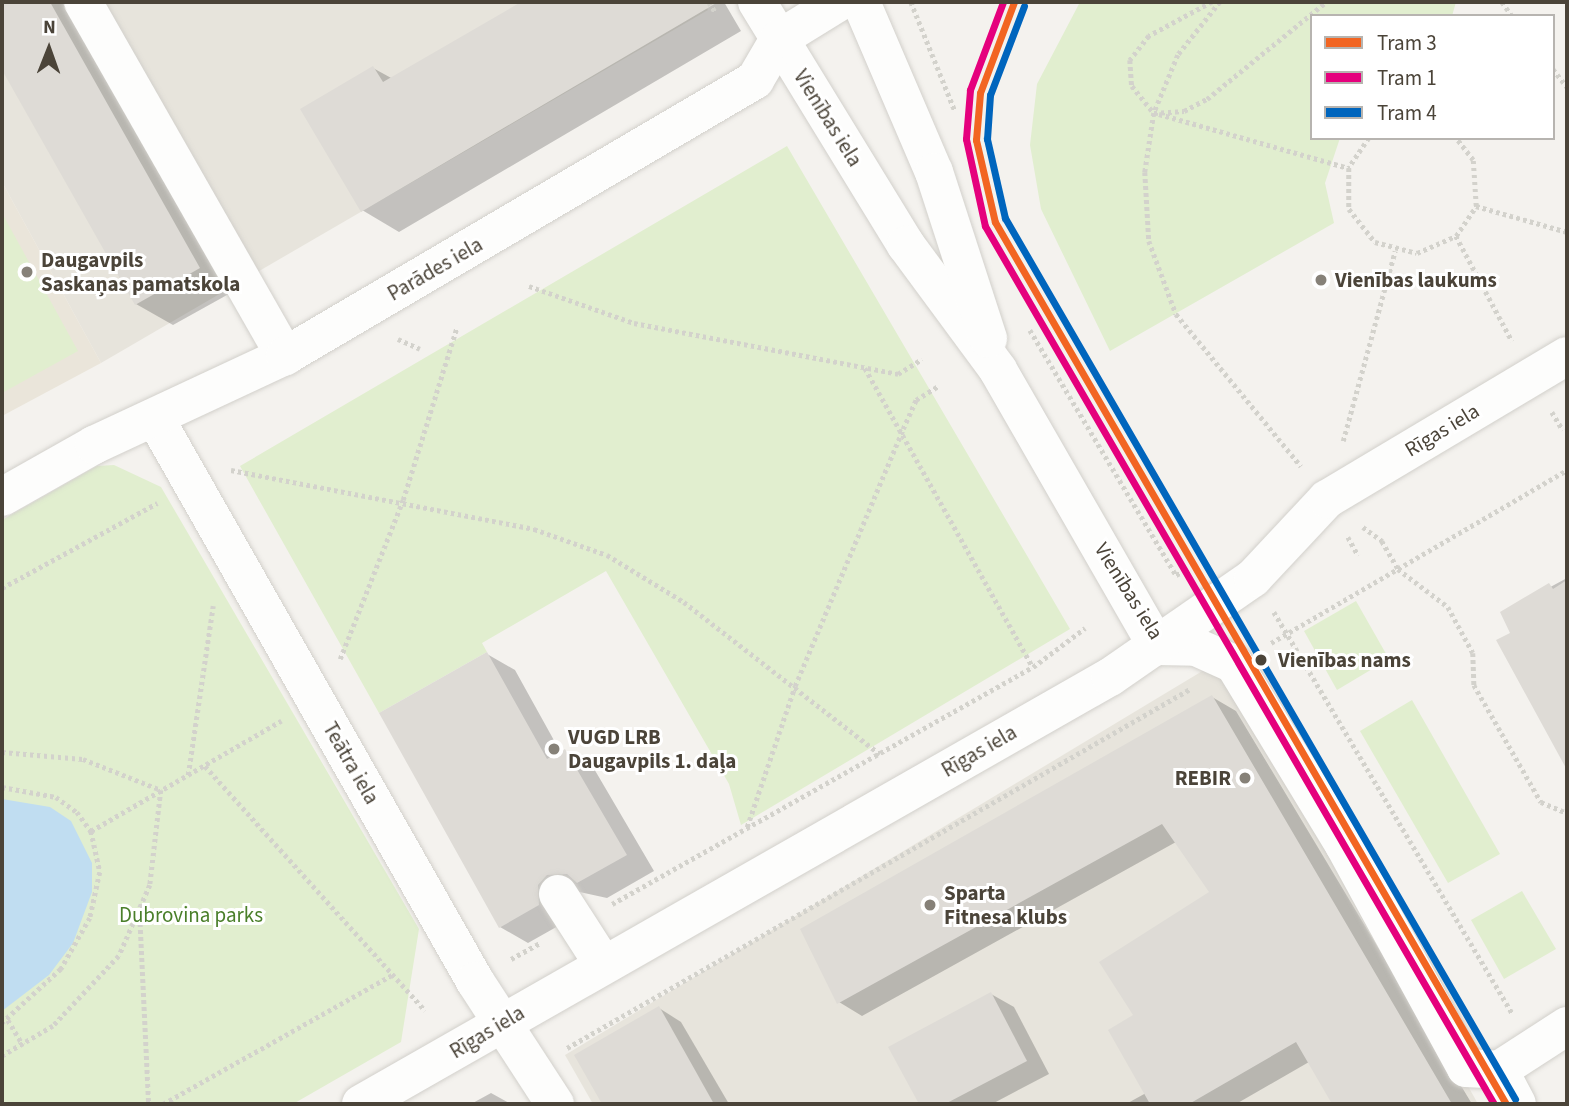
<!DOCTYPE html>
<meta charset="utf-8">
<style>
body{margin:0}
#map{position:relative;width:1569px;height:1106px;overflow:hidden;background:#f4f2ee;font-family:"Source Sans 3",sans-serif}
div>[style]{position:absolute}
.residential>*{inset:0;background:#e7e4dc}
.education>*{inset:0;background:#eae5da}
.green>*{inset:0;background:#e1eecf}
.water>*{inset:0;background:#c0ddf1}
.shadow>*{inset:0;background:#0003}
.building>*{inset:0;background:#dedbd6}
.path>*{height:4.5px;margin-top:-2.25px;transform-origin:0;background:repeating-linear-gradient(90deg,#d3d2cc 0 3.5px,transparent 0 7px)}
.roads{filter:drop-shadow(0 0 2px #d2d0cb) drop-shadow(0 0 2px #d2d0cb)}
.minor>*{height:38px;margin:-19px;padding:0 19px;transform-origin:19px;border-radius:19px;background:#fdfdfc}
.tram-1>*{height:7px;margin:-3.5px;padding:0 3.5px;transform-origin:3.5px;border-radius:3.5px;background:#f26522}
.tram-2>*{height:7px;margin:-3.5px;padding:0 3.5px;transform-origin:3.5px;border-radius:3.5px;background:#e5007d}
.tram-3>*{height:7px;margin:-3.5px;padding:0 3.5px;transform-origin:3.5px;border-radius:3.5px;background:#0065bd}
.dots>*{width:19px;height:19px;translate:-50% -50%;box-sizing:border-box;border:4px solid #fff;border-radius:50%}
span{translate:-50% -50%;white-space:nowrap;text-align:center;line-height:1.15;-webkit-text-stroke:6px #fff;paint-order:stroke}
.street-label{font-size:21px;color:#4b4439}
.poi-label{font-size:21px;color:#4b4439;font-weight:700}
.left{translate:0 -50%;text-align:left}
.right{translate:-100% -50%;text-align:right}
.stop-label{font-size:21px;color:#4b4439;font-weight:700}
.park-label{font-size:21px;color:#4a7f2a}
.frame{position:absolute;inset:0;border:4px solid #4b4439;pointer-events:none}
.legend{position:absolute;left:1310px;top:14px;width:245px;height:126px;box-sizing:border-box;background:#fff;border:2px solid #b7b4b0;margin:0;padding:9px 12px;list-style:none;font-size:21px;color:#4b4439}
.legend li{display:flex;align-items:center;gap:14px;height:35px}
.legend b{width:35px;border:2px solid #b7b4b0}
.north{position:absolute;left:14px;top:14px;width:70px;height:70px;-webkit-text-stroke:5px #fff;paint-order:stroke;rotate:1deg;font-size:19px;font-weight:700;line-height:28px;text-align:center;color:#4b4439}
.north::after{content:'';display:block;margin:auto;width:24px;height:32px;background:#4b4439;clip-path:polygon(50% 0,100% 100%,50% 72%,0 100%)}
</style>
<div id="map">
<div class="residential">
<i style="clip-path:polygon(2px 2px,703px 2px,708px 10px,101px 363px,2px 182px)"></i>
<i style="clip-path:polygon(1219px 661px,1381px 929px,1478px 1104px,593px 1104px,565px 1055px)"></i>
</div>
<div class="education">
<i style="clip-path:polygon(2px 182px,101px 363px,2px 416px)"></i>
</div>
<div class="green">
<i style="clip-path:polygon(1080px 2px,1456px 2px,1452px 16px,1312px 16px,1312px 138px,1340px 138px,1325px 183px,1334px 223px,1110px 351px,1041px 209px,1030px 145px,1037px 84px)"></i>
<i style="clip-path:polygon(787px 146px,1070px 629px,741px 825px,729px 784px,606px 571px,482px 643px,487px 652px,379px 713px,240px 466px)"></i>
<i style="clip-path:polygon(2px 213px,78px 351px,2px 393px)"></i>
<i style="clip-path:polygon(114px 465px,161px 487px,419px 929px,401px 1042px,293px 1104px,2px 1104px,2px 520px,97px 466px)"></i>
<i style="clip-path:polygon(1356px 601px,1389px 659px,1337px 690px,1304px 631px)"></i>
<i style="clip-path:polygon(1412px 700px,1500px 854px,1448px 883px,1360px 731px)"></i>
<i style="clip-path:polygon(1522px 891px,1556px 949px,1504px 979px,1471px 920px)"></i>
</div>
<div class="water">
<i style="clip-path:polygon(2px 799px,50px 807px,71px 821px,92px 863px,92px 892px,73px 943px,49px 975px,2px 1011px)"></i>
</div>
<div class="shadow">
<i style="clip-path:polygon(2px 2px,73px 2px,236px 290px,173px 325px,136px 304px,2px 67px)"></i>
<i style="clip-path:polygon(525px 2px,724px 2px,741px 31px,399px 232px,362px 210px,373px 68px,393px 79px)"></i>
<i style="clip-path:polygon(1567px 578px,1567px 766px,1498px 641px,1513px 634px,1502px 613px)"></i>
<i style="clip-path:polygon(487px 654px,515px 670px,561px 753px,593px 767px,654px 871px,607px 898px,575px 891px,567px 921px,528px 943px,500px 927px)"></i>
<i style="clip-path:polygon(1212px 697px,1236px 711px,1472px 1104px,1334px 1104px,1309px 1062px,1236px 1104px,1126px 1104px,1146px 1093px,1135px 1016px,1211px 893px,1176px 842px,862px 1016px,839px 1002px)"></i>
<i style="clip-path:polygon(991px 994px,1014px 1007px,1049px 1074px,992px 1104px,921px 1104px,890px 1047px)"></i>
<i style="clip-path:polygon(659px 1008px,681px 1022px,729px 1104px,605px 1104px,576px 1056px)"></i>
<i style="clip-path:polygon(491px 1093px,511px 1104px,471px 1104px)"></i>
</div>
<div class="building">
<i style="clip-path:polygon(2px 2px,50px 2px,200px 268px,135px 305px,2px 70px)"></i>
<i style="clip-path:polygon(521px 2px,718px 2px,361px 212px,300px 109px,373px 66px,383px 82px)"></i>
<i style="clip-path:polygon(1567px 580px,1567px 770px,1496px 640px,1510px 633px,1500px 612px,1549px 583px,1553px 589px)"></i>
<i style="clip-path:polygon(487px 652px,547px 759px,565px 749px,627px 855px,577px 883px,567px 874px,547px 875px,538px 885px,539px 905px,499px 928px,379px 713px)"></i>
<i style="clip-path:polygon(1212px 695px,1452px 1104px,1332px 1104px,1296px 1042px,1189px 1104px,1150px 1104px,1108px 1030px,1133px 1015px,1099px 962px,1209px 892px,1162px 824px,837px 1004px,800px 929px)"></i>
<i style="clip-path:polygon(991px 992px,1027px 1061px,945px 1104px,919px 1104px,888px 1047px)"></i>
<i style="clip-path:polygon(659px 1006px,714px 1104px,602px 1104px,574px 1055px)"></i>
</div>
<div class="path">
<i style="left:709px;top:2px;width:13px;rotate:58deg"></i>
<i style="left:911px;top:2px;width:118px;rotate:68deg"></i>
<i style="left:1212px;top:2px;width:72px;rotate:151.6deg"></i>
<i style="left:1149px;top:36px;width:31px;rotate:128deg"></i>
<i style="left:1130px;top:60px;width:26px;rotate:86deg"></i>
<i style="left:1132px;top:86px;width:35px;rotate:51deg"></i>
<i style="left:1154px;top:113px;width:30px;rotate:-4deg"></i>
<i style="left:1184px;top:111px;width:26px;rotate:-28deg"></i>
<i style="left:1207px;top:99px;width:154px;rotate:-39.2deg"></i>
<i style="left:1220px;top:2px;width:68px;rotate:128.4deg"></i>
<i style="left:1178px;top:55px;width:63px;rotate:112.5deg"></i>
<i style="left:1154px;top:113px;width:60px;rotate:98.7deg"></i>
<i style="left:1145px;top:172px;width:69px;rotate:86.7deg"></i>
<i style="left:1149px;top:241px;width:78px;rotate:69.7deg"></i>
<i style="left:1176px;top:314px;width:197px;rotate:50.6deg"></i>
<i style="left:1502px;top:2px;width:17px;rotate:54deg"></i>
<i style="left:1553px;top:69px;width:23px;rotate:52deg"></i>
<i style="left:1159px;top:114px;width:198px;rotate:15.9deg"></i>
<i style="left:1369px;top:138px;width:36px;rotate:124deg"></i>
<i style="left:1349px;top:168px;width:41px;rotate:90deg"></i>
<i style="left:1349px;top:209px;width:42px;rotate:51.8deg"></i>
<i style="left:1375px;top:242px;width:43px;rotate:14.7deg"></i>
<i style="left:1417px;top:253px;width:43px;rotate:-23.6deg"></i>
<i style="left:1456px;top:236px;width:36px;rotate:-56deg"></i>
<i style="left:1476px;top:206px;width:46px;rotate:-93.7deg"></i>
<i style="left:1473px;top:160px;width:28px;rotate:-128deg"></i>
<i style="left:1476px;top:206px;width:95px;rotate:15.9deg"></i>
<i style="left:1456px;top:236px;width:119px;rotate:61.9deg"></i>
<i style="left:529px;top:286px;width:111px;rotate:19.4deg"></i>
<i style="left:634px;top:323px;width:269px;rotate:10.9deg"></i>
<i style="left:898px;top:374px;width:28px;rotate:-32deg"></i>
<i style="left:1030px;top:330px;width:285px;rotate:59.2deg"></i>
<i style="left:1176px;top:575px;width:7px;rotate:-27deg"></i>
<i style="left:398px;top:339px;width:24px;rotate:24deg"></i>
<i style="left:865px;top:368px;width:343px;rotate:60.7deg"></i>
<i style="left:1552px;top:412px;width:21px;rotate:59deg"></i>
<i style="left:1343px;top:441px;width:197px;rotate:-74.7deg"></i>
<i style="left:231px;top:470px;width:309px;rotate:11deg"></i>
<i style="left:534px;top:529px;width:77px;rotate:19.6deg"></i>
<i style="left:607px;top:555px;width:90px;rotate:31.4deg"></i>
<i style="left:684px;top:602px;width:248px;rotate:37.8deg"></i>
<i style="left:1363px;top:527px;width:24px;rotate:36deg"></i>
<i style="left:1382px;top:541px;width:32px;rotate:60deg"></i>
<i style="left:1398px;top:569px;width:63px;rotate:37.2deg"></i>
<i style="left:1448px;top:607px;width:52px;rotate:61.5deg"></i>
<i style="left:1473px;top:653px;width:32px;rotate:88deg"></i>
<i style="left:1474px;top:685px;width:135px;rotate:60.2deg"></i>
<i style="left:1541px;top:802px;width:28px;rotate:23deg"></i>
<i style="left:1348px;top:537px;width:21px;rotate:61deg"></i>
<i style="left:2px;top:588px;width:177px;rotate:-28.7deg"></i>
<i style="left:1274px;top:612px;width:468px;rotate:59.3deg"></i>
<i style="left:1271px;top:643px;width:343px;rotate:-30.3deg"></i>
<i style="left:340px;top:659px;width:171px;rotate:-68.4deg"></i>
<i style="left:403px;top:500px;width:181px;rotate:-72.7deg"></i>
<i style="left:2px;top:752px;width:81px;rotate:4.9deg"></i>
<i style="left:83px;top:759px;width:84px;rotate:21.7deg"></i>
<i style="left:161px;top:790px;width:96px;rotate:96.6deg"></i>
<i style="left:150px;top:885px;width:77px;rotate:113.6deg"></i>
<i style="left:119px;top:956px;width:96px;rotate:133.3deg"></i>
<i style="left:53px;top:1026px;width:59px;rotate:149.5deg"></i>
<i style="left:205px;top:766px;width:329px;rotate:48deg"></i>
<i style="left:188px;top:775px;width:171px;rotate:-81.6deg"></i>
<i style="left:2px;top:787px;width:55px;rotate:10.5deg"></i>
<i style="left:56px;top:797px;width:26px;rotate:36deg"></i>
<i style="left:77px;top:812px;width:24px;rotate:54deg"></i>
<i style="left:91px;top:831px;width:42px;rotate:77.6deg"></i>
<i style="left:100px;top:872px;width:47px;rotate:102.3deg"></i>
<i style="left:90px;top:918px;width:59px;rotate:119.6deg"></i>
<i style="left:61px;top:969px;width:80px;rotate:137.5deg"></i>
<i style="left:747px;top:827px;width:149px;rotate:-71.2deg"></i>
<i style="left:795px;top:686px;width:279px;rotate:-67.2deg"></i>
<i style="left:903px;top:429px;width:32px;rotate:-66deg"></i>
<i style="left:916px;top:400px;width:26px;rotate:-32deg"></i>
<i style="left:91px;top:831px;width:220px;rotate:-30.1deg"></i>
<i style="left:612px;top:904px;width:483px;rotate:-29.4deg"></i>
<i style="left:1033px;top:667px;width:65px;rotate:-36.9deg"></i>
<i style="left:140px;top:916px;width:188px;rotate:87.3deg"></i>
<i style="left:511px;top:959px;width:33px;rotate:-29deg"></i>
<i style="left:8px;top:1020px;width:29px;rotate:59deg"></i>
<i style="left:567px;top:1048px;width:719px;rotate:-29.95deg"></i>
<i style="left:163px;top:1104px;width:263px;rotate:-29.4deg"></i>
</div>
<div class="roads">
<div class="minor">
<i style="left:83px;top:2px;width:408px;rotate:60.3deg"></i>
<i style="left:757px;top:2px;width:285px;rotate:58.5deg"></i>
<i style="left:906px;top:245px;width:155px;rotate:53.6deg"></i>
<i style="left:998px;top:370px;width:319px;rotate:60.1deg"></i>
<i style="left:1157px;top:646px;width:39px;rotate:1deg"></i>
<i style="left:1196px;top:647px;width:42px;rotate:24.1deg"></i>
<i style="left:1234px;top:664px;width:212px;rotate:58.7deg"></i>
<i style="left:1344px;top:845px;width:254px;rotate:61.3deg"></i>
<i style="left:1466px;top:1068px;width:33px;rotate:3deg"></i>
<i style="left:861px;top:2px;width:185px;rotate:66.8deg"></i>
<i style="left:934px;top:172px;width:175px;rotate:72deg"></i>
<i style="left:155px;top:418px;width:648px;rotate:60.39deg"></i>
<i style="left:475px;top:981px;width:147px;rotate:57deg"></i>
<i style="left:2px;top:497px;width:106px;rotate:-29.5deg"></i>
<i style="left:94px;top:445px;width:211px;rotate:-25deg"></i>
<i style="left:285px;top:356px;width:545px;rotate:-30.42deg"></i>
<i style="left:755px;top:80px;width:48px;rotate:-59.7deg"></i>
<i style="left:779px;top:39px;width:70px;rotate:-31.7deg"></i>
<i style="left:558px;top:894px;width:83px;rotate:57.3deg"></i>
<i style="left:1499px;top:1070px;width:81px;rotate:-32.9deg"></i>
<i style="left:1499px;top:1070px;width:38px;rotate:62deg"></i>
<i style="left:361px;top:1104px;width:862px;rotate:-29.69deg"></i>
<i style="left:1110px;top:677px;width:174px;rotate:-34.7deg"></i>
<i style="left:1253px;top:578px;width:108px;rotate:-46.9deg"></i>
<i style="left:1327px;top:499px;width:279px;rotate:-30.8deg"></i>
</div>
</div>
<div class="tram-1">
<i style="left:1014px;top:2px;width:97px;rotate:110.5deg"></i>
<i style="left:980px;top:93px;width:47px;rotate:94.9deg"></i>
<i style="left:976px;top:140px;width:84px;rotate:77deg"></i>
<i style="left:995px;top:222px;width:1019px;rotate:59.91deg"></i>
</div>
<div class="tram-2">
<i style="left:1003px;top:2px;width:94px;rotate:110.6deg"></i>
<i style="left:970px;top:90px;width:49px;rotate:94.7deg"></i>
<i style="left:966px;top:139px;width:89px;rotate:77.7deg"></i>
<i style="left:985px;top:226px;width:1015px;rotate:59.9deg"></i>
</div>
<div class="tram-3">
<i style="left:1024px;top:6px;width:95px;rotate:110.9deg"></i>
<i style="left:990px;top:95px;width:44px;rotate:93.9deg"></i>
<i style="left:987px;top:139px;width:81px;rotate:77.2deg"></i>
<i style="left:1005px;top:218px;width:1018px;rotate:59.93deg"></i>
</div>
<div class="dots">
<i style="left:27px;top:272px;background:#868178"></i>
<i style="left:1321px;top:280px;background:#868178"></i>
<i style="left:1261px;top:660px;background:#4b4439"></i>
<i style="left:554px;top:749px;background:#868178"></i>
<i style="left:1245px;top:778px;background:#868178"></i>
<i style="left:930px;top:905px;background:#868178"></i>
</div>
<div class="street-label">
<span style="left:828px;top:118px;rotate:58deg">Vienības iela</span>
<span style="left:435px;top:269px;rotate:-30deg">Parādes iela</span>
<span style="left:1442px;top:430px;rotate:-31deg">Rīgas iela</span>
<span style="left:1129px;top:591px;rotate:58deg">Vienības iela</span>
<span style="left:979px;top:751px;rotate:-30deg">Rīgas iela</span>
<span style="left:351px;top:763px;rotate:60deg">Teātra iela</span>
<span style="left:487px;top:1032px;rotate:-31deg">Rīgas iela</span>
</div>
<div class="poi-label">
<span class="left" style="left:41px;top:272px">Daugavpils<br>Saskaņas pamatskola</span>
<span class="left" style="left:1335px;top:280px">Vienības laukums</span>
<span class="left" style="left:568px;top:749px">VUGD LRB<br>Daugavpils 1. daļa</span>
<span class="right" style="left:1231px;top:778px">REBIR</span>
<span class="left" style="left:944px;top:905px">Sparta<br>Fitnesa klubs</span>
</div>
<div class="stop-label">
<span class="left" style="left:1278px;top:660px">Vienības nams</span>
</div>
<div class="park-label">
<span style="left:191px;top:915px">Dubrovina parks</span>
</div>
<div class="frame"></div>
<ul class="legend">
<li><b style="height:9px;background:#f26522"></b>Tram 3</li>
<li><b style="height:9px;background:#e5007d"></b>Tram 1</li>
<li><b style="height:9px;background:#0065bd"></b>Tram 4</li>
</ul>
<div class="north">N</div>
</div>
